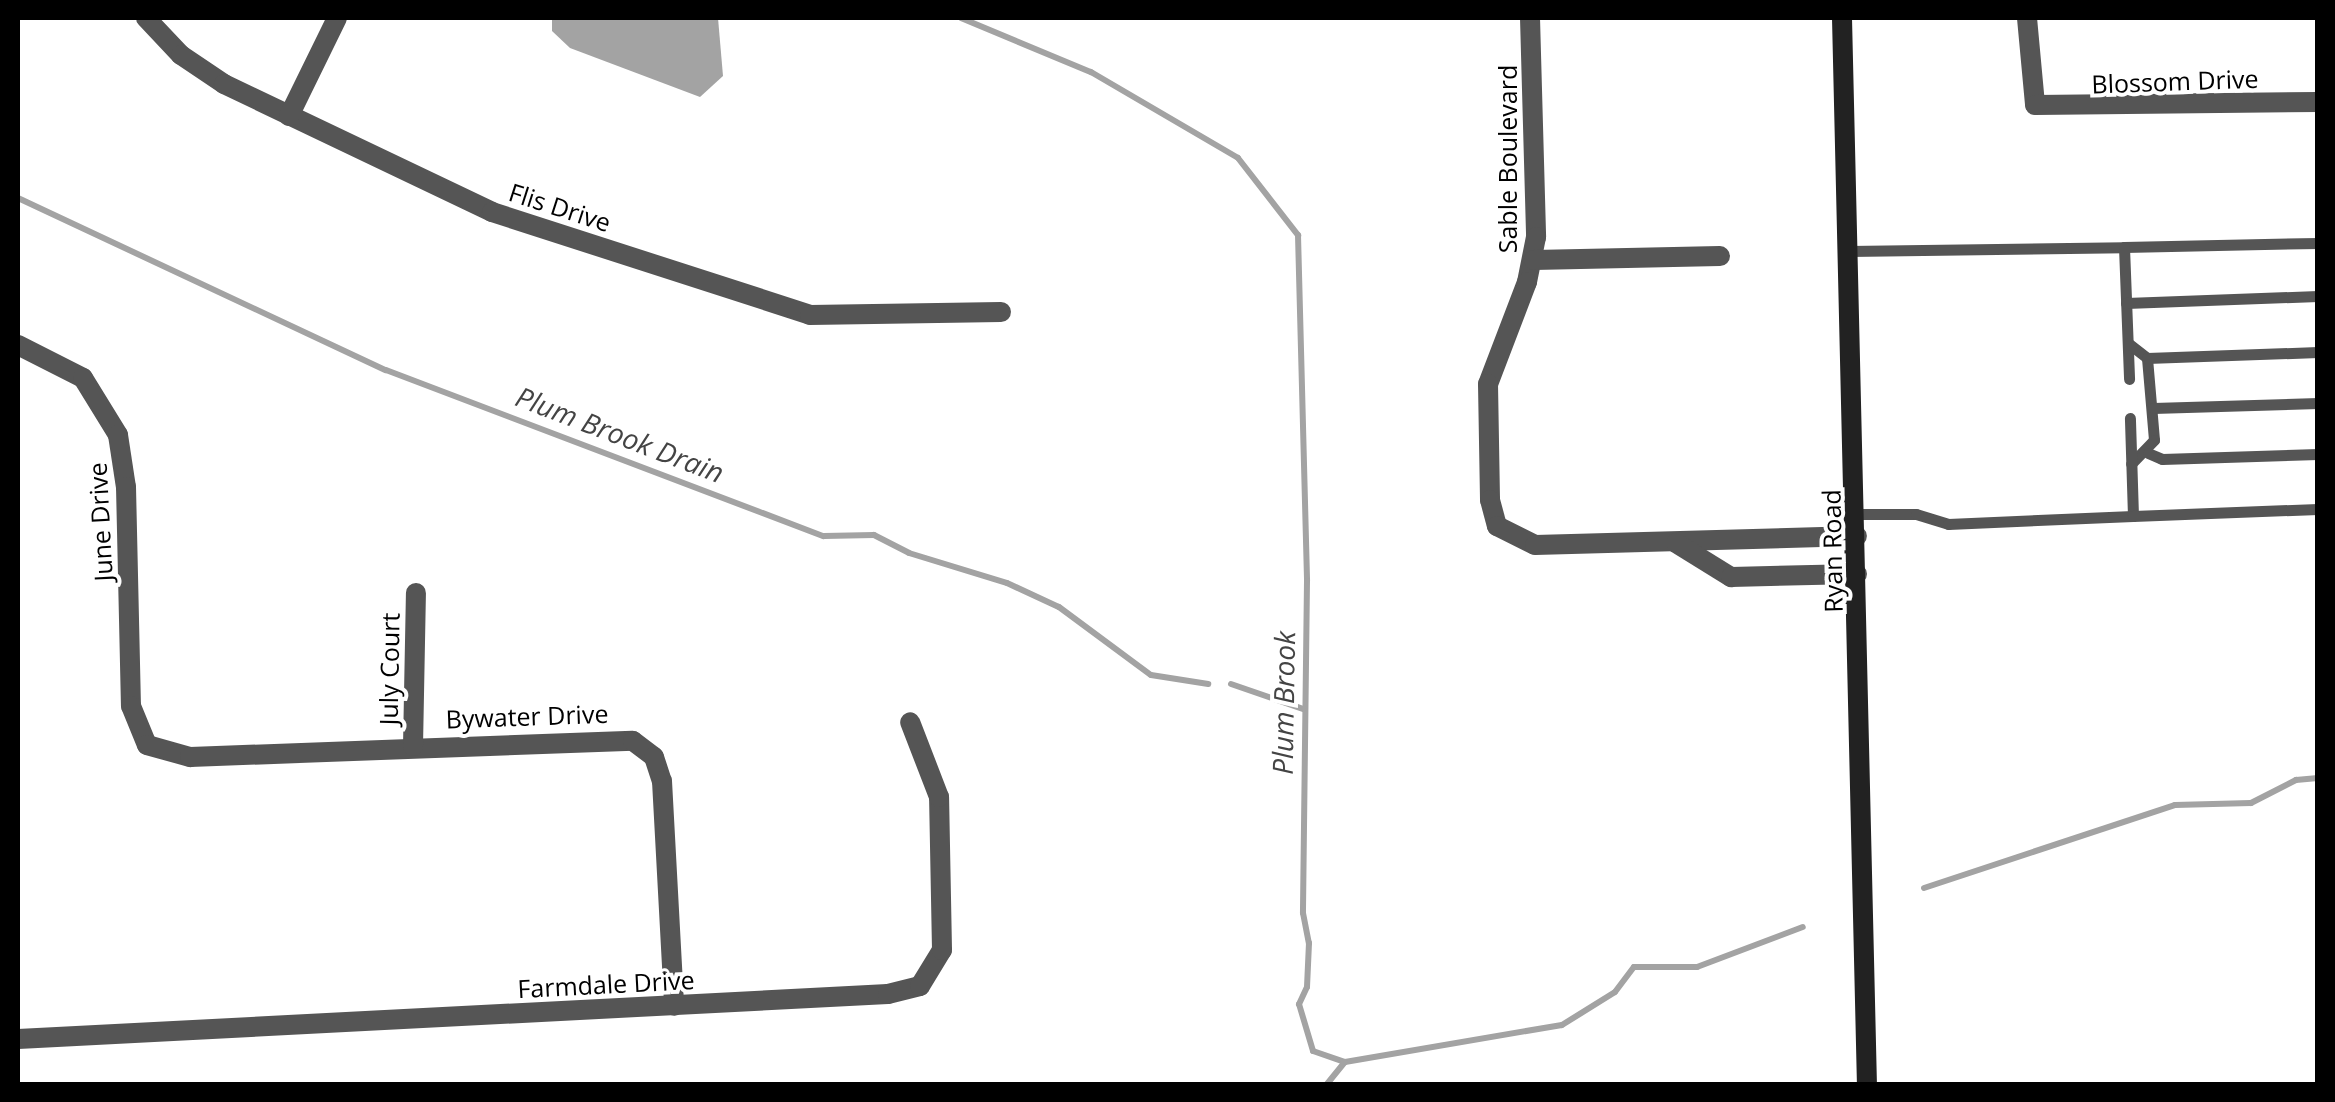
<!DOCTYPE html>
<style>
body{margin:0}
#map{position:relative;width:2335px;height:1102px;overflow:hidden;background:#fff;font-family:"Open Sans",sans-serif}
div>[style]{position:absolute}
.water>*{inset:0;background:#a3a3a3}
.stream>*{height:6px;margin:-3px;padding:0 3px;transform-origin:3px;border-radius:3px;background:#a3a3a3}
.lane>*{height:11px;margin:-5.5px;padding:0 5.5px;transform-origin:5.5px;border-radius:5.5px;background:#555}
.street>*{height:20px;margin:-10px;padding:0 10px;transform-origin:10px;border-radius:10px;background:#555}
.secondary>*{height:20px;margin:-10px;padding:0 10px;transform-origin:10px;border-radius:10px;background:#222}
span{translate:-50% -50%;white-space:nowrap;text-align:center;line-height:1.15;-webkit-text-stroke:8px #fff;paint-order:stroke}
.street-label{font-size:25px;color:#000}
.water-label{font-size:28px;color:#444;font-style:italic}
.frame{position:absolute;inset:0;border:20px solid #000;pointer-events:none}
</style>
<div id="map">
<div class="water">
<i style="clip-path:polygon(552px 18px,718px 18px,723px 76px,700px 97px,570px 48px,552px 31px)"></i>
</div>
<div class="stream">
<i style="left:961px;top:18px;width:141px;rotate:22.6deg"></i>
<i style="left:1091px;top:72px;width:170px;rotate:30.3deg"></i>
<i style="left:1238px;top:158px;width:98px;rotate:52.1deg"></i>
<i style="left:1298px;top:235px;width:346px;rotate:88.5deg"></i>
<i style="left:1307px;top:581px;width:332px;rotate:90.7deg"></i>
<i style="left:1303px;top:913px;width:31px;rotate:79deg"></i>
<i style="left:1309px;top:943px;width:44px;rotate:92.6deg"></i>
<i style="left:1307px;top:987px;width:19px;rotate:115deg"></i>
<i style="left:1299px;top:1004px;width:49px;rotate:73.4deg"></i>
<i style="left:1313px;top:1051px;width:34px;rotate:19deg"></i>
<i style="left:1345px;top:1062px;width:220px;rotate:-9.7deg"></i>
<i style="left:1562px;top:1025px;width:62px;rotate:-31.9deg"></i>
<i style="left:1615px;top:992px;width:31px;rotate:-53deg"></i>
<i style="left:1634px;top:967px;width:63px"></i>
<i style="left:1697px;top:967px;width:113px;rotate:-20.7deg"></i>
<i style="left:18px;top:198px;width:406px;rotate:25.1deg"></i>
<i style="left:386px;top:370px;width:468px;rotate:20.8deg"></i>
<i style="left:824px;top:536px;width:50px;rotate:-1.1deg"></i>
<i style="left:874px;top:535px;width:39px;rotate:27deg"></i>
<i style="left:909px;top:553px;width:102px;rotate:17deg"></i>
<i style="left:1007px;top:583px;width:57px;rotate:24.8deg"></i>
<i style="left:1059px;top:607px;width:114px;rotate:36.5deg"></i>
<i style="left:1151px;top:675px;width:58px;rotate:9deg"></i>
<i style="left:1231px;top:684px;width:76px;rotate:19.1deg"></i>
<i style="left:1924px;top:888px;width:264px;rotate:-18.3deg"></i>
<i style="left:2175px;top:805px;width:76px;rotate:-1.5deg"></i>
<i style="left:2251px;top:803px;width:51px;rotate:-27.1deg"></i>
<i style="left:2296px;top:780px;width:22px;rotate:-5deg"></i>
<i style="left:1327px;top:1084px;width:28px;rotate:-51deg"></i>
</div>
<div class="lane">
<i style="left:2124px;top:247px;width:194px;rotate:-1.2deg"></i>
<i style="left:1849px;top:251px;width:275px;rotate:-0.8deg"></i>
<i style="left:2124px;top:247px;width:132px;rotate:87.8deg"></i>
<i style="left:2126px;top:303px;width:192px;rotate:-2.1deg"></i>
<i style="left:2128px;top:343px;width:24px;rotate:38deg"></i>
<i style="left:2147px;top:358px;width:82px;rotate:85.1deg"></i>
<i style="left:2154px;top:440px;width:33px;rotate:134deg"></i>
<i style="left:2147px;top:358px;width:171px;rotate:-2deg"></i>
<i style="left:2153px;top:408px;width:165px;rotate:-1.7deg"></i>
<i style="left:2148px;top:453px;width:15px;rotate:23deg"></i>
<i style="left:2162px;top:459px;width:156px;rotate:-1.8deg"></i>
<i style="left:1856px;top:514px;width:60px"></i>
<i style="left:1916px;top:514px;width:34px;rotate:17deg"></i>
<i style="left:1948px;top:524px;width:185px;rotate:-2.5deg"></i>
<i style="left:2133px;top:516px;width:98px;rotate:-91.8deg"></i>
<i style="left:2133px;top:516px;width:185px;rotate:-2.2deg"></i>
</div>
<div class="street">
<i style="left:146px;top:18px;width:51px;rotate:46.6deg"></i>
<i style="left:181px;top:55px;width:52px;rotate:34deg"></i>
<i style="left:224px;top:84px;width:297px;rotate:25.5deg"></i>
<i style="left:492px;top:212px;width:334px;rotate:17.9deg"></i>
<i style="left:810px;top:315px;width:191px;rotate:-0.9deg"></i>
<i style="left:1530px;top:18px;width:219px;rotate:88.4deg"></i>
<i style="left:1536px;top:237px;width:46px;rotate:101.3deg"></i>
<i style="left:1527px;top:282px;width:109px;rotate:110.9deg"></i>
<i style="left:1488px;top:384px;width:116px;rotate:89deg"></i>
<i style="left:1490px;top:500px;width:27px;rotate:75deg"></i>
<i style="left:1497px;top:526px;width:42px;rotate:26.6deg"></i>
<i style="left:1535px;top:545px;width:322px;rotate:-1.6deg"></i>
<i style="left:2027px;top:18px;width:87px;rotate:84.7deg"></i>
<i style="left:2035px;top:105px;width:283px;rotate:-0.6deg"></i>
<i style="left:289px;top:116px;width:109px;rotate:-63.9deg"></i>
<i style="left:1534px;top:260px;width:186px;rotate:-1.2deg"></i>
<i style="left:18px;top:345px;width:73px;rotate:26.9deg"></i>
<i style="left:83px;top:378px;width:67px;rotate:58.4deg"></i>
<i style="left:118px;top:435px;width:53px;rotate:81.3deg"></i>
<i style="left:126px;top:487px;width:219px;rotate:88.7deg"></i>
<i style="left:131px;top:706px;width:42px;rotate:67.7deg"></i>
<i style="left:147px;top:745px;width:45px;rotate:15.6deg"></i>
<i style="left:190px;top:757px;width:443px;rotate:-2.1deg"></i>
<i style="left:633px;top:741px;width:26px;rotate:37deg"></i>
<i style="left:654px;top:757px;width:25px;rotate:72deg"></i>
<i style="left:662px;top:781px;width:225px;rotate:86.9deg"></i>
<i style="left:1676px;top:543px;width:65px;rotate:31.7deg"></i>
<i style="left:1731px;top:577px;width:126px;rotate:-1.4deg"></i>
<i style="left:413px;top:746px;width:153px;rotate:-88.9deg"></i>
<i style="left:18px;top:1039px;width:871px;rotate:-2.96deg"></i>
<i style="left:888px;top:994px;width:33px;rotate:-14deg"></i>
<i style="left:920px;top:986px;width:42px;rotate:-58.6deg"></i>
<i style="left:942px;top:950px;width:153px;rotate:-91.1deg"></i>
<i style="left:939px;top:797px;width:80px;rotate:-111.1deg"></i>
</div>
<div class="secondary">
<i style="left:1842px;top:18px;width:1066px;rotate:88.66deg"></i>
</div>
<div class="street-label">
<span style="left:2175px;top:81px;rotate:-2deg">Blossom Drive</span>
<span style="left:1507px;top:159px;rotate:-90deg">Sable Boulevard</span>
<span style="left:560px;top:207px;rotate:18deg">Flis Drive</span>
<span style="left:100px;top:522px;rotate:-93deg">June Drive</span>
<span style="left:1832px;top:551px;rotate:-91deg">Ryan Road</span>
<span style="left:389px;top:669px;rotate:-89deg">July Court</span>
<span style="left:527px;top:716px;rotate:-2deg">Bywater Drive</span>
<span style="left:606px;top:984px;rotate:-3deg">Farmdale Drive</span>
</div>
<div class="water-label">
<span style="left:620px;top:434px;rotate:21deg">Plum Brook Drain</span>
<span style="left:1283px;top:703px;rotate:-89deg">Plum Brook</span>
</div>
<div class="frame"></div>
</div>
